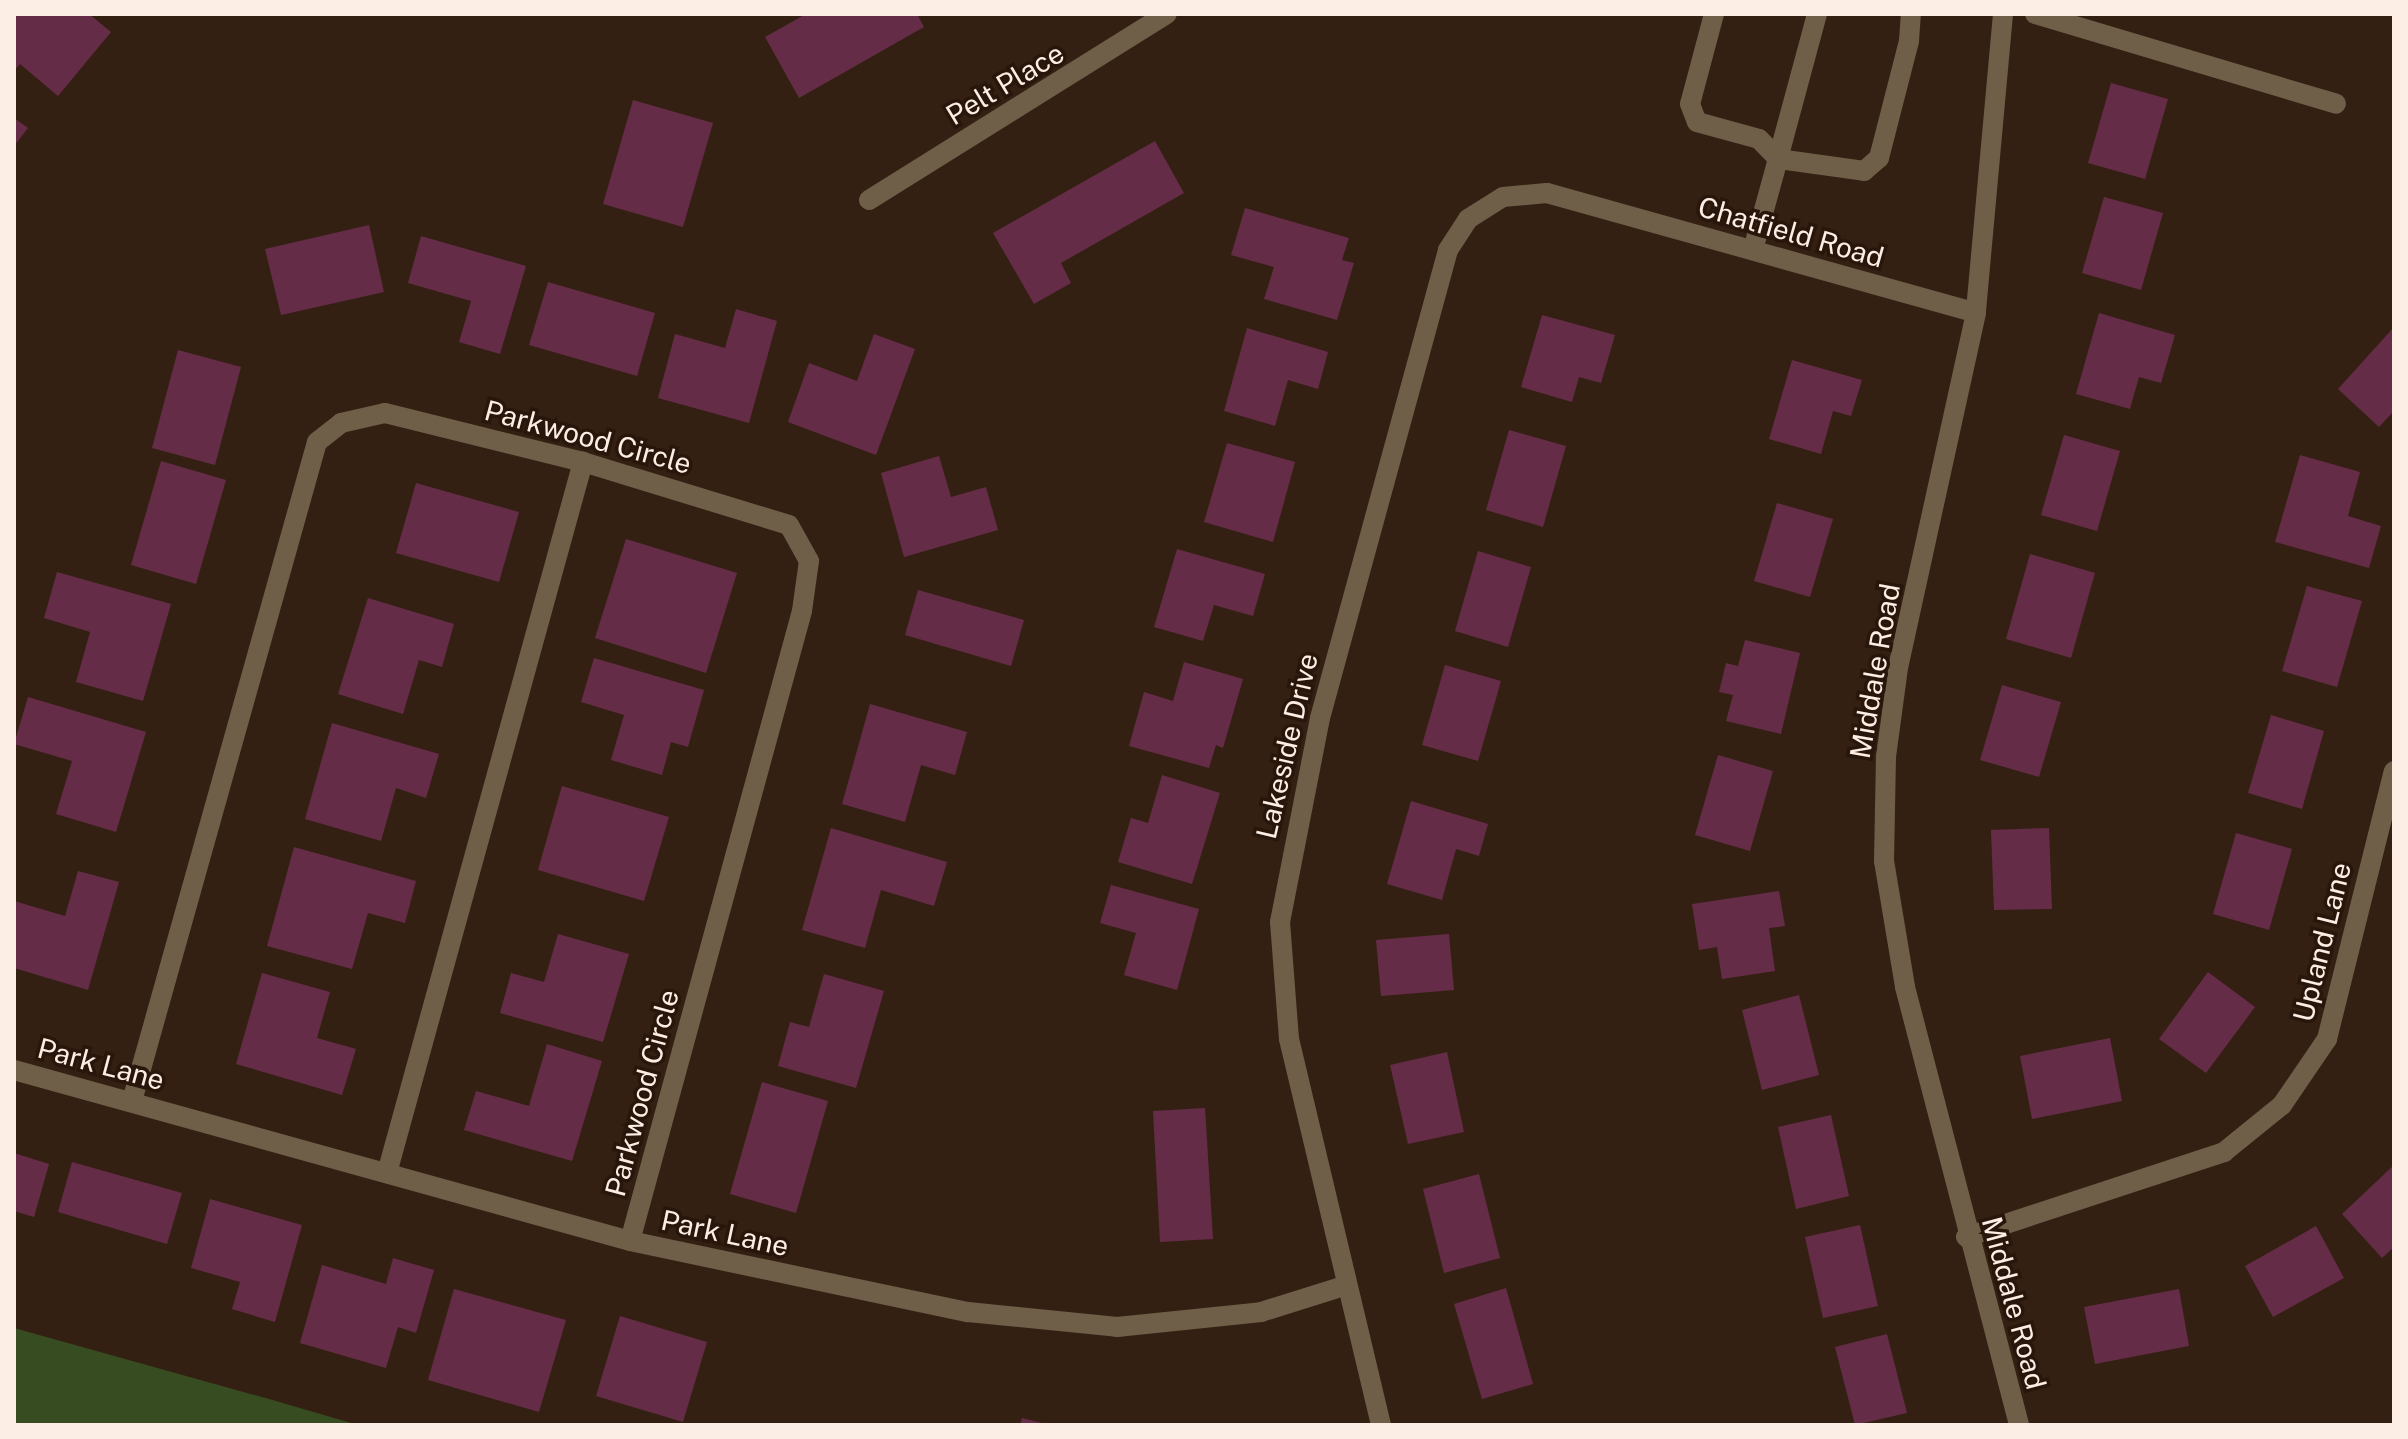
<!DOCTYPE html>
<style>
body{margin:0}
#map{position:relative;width:2408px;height:1439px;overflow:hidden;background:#342013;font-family:"Public Sans",sans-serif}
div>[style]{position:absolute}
.green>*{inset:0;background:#374c21}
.building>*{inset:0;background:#652c47}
.minor>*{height:20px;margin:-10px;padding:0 10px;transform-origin:10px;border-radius:10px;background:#6f5f48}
span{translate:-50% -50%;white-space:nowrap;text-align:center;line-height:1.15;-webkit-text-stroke:7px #29160a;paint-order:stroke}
.street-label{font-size:28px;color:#fceee5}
.frame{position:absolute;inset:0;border:16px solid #fceee5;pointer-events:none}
</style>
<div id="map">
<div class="green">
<i style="clip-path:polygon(14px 1328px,269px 1399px,358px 1425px,14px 1425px)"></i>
</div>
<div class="building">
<i style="clip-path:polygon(14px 14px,89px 14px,111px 32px,58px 96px,20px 64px,14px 71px)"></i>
<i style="clip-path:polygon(806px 14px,917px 14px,924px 27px,799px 98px,765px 37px)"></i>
<i style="clip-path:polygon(2111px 83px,2168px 99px,2145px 179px,2088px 163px)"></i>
<i style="clip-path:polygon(633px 100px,713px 123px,683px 227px,603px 204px)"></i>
<i style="clip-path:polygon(14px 118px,28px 128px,14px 146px)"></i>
<i style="clip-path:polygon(1155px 141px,1184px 193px,1061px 263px,1071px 283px,1034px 304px,993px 233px)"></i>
<i style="clip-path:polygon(2104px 197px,2163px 213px,2141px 290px,2082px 273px)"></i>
<i style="clip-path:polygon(1245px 208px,1349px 238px,1342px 260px,1354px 263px,1337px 320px,1264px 299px,1274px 267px,1231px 255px)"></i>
<i style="clip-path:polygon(369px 225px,384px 292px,281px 315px,265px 249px)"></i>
<i style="clip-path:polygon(421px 236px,526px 266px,500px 354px,459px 342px,471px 301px,408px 283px)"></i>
<i style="clip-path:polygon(548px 282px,655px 313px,637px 376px,529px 345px)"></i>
<i style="clip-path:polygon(736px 309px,777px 321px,749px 423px,658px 398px,675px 334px,725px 348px)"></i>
<i style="clip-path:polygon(2099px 313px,2175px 335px,2161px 383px,2139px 377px,2130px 409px,2076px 394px)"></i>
<i style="clip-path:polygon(1542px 315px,1615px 335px,1601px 383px,1579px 377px,1572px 402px,1521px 387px)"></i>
<i style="clip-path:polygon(2394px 327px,2394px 411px,2379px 427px,2338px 389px)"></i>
<i style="clip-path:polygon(1247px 328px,1328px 352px,1318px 389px,1288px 380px,1275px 426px,1224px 411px)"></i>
<i style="clip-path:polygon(874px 334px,915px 349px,876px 455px,788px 422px,809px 363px,857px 381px)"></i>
<i style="clip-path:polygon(178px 350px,241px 367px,215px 465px,152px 448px)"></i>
<i style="clip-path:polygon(1792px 360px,1862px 380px,1851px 416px,1833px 411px,1821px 454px,1769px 439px)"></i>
<i style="clip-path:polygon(1509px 430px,1566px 446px,1543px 527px,1486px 510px)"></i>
<i style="clip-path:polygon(2064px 435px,2120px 451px,2097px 531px,2041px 515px)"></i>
<i style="clip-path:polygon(1227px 443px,1295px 462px,1273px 542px,1204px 522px)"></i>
<i style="clip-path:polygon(2300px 455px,2360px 472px,2348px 516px,2381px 526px,2369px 568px,2275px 542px)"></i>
<i style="clip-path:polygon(939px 456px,951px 497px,986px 487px,998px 530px,904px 557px,881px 473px)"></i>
<i style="clip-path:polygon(161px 461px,226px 480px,196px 584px,131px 565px)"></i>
<i style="clip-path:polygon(416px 483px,519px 512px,499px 582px,396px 553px)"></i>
<i style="clip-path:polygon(1777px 503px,1833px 519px,1810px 597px,1754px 581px)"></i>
<i style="clip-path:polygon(626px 539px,737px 573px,706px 673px,595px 638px)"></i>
<i style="clip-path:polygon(1177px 549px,1265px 574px,1253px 616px,1214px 605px,1203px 641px,1154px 627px)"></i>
<i style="clip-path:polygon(1478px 551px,1531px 567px,1508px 647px,1455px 631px)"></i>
<i style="clip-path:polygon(2030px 554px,2095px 573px,2071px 658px,2006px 639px)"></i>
<i style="clip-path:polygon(57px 572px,171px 604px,143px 701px,76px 682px,90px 632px,44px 618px)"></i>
<i style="clip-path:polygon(2307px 586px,2362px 601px,2337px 687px,2282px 671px)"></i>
<i style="clip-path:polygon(918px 590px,1024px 620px,1011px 666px,905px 635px)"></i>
<i style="clip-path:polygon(368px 598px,454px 624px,442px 667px,419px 660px,403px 714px,338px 694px)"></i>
<i style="clip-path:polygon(1745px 640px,1800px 653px,1781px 734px,1726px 721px,1733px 695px,1719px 692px,1726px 663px,1738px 666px)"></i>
<i style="clip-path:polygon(594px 658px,704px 690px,688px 747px,671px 742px,662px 775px,611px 760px,624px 715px,581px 702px)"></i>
<i style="clip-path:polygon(1184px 662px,1243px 679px,1223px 748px,1216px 745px,1209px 768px,1129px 746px,1144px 692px,1173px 701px)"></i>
<i style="clip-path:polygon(1445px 665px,1501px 681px,1478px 761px,1422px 745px)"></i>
<i style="clip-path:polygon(2002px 685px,2061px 702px,2039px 777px,1980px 760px)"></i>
<i style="clip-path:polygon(28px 697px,146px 732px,116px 832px,56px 814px,72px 761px,14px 744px)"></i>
<i style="clip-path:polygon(870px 704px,967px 732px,955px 775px,921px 765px,905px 822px,842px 804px)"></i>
<i style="clip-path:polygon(2271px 715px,2324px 731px,2302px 809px,2248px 793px)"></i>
<i style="clip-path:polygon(332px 723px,439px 754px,426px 798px,396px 788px,381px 841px,305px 819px)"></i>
<i style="clip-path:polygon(1718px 755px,1773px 771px,1750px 851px,1695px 835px)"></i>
<i style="clip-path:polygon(1162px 775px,1220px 793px,1192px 884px,1118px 862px,1131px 818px,1148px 823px)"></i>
<i style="clip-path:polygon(562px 786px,669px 817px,644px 901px,538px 870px)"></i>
<i style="clip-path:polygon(1411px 801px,1488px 824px,1479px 856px,1456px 849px,1442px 900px,1387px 884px)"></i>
<i style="clip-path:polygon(831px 828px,947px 862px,934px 906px,881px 890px,865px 948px,802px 930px)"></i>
<i style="clip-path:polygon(2049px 828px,2052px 909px,1994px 910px,1991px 830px)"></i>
<i style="clip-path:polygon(2236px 833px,2292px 849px,2269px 930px,2213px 914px)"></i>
<i style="clip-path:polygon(294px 847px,416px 881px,405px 923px,368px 913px,352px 969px,267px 946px)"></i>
<i style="clip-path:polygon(78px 871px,119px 882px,88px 990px,14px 968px,14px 901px,65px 916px)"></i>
<i style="clip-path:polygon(1111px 885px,1199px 909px,1177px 990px,1124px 975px,1136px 933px,1100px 923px)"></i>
<i style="clip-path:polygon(1779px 891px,1785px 926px,1769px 928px,1775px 971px,1722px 979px,1717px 947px,1699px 950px,1692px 904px)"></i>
<i style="clip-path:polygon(558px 934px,629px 954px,603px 1042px,500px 1013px,511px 973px,544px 982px)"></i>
<i style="clip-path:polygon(1449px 934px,1454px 990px,1381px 996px,1376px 940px)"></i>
<i style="clip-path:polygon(2208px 972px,2255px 1007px,2206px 1073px,2159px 1039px)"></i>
<i style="clip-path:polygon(262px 973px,330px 992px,317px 1038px,356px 1049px,342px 1095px,236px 1064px)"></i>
<i style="clip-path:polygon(824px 974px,884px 991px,856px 1088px,778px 1066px,790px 1022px,809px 1027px)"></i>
<i style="clip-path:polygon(1799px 995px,1819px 1075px,1762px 1090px,1742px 1010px)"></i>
<i style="clip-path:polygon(2110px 1038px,2122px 1101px,2032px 1119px,2020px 1056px)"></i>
<i style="clip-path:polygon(547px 1044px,602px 1061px,572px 1161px,464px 1130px,476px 1091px,529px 1106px)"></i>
<i style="clip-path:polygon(1447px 1052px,1464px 1132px,1408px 1144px,1390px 1065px)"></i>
<i style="clip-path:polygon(762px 1082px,828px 1101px,796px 1213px,730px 1194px)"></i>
<i style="clip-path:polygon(1205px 1108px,1213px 1239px,1160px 1242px,1153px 1111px)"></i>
<i style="clip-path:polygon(1831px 1115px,1849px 1196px,1796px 1209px,1778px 1127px)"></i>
<i style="clip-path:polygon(14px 1153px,49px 1164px,34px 1217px,14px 1211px)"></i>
<i style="clip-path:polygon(72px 1162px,182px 1193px,167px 1244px,58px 1212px)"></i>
<i style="clip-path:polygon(2394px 1165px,2394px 1247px,2382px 1258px,2342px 1214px)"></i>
<i style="clip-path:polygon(1479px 1174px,1500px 1258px,1444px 1273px,1423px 1189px)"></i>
<i style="clip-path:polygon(210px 1199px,302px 1225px,275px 1322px,232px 1309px,240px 1282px,191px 1268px)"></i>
<i style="clip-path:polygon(1860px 1225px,1878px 1306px,1823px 1318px,1805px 1237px)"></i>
<i style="clip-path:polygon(2316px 1226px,2344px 1278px,2273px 1317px,2245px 1266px)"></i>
<i style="clip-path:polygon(393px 1258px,434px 1270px,416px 1333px,398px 1327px,386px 1368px,300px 1343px,322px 1265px,386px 1284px)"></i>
<i style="clip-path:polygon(1506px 1288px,1533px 1384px,1482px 1399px,1454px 1304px)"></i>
<i style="clip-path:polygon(454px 1289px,566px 1320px,539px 1412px,428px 1380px)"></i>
<i style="clip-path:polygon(2179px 1289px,2189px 1346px,2095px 1364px,2084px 1307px)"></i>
<i style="clip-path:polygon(620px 1316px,707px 1342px,683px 1422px,596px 1396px)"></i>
<i style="clip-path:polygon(1887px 1334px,1907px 1413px,1855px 1425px,1835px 1347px)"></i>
<i style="clip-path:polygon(1022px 1418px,1046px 1424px,1046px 1425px,1020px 1425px)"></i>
</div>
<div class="minor">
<i style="left:1714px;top:14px;width:93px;rotate:104.9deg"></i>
<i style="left:1690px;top:104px;width:19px;rotate:69deg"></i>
<i style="left:1697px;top:122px;width:64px;rotate:15.3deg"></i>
<i style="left:1759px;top:139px;width:28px;rotate:46deg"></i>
<i style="left:1778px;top:159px;width:94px;rotate:105.4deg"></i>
<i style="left:1817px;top:14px;width:150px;rotate:105.1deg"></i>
<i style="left:1778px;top:159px;width:87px;rotate:7.9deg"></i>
<i style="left:1864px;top:171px;width:20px;rotate:-41deg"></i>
<i style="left:1879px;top:158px;width:121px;rotate:-75.6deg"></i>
<i style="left:1909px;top:41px;width:27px;rotate:-86deg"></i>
<i style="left:2003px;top:14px;width:300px;rotate:95.2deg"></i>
<i style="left:1976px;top:313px;width:363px;rotate:102.4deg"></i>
<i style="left:1898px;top:668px;width:90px;rotate:97.7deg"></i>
<i style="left:1886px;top:757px;width:104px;rotate:91.1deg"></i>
<i style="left:1884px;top:861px;width:128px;rotate:80.5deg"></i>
<i style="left:1905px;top:987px;width:453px;rotate:75.4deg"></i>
<i style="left:2035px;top:14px;width:314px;rotate:16.6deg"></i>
<i style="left:869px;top:200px;width:351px;rotate:-32deg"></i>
<i style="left:14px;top:1070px;width:639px;rotate:15.51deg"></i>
<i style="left:630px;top:1241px;width:345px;rotate:11.9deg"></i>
<i style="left:968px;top:1312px;width:150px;rotate:5.7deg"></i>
<i style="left:1117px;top:1327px;width:145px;rotate:-5.9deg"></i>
<i style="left:1261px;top:1312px;width:87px;rotate:-17.4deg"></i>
<i style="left:132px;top:1101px;width:684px;rotate:-74.32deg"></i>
<i style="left:317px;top:442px;width:31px;rotate:-38deg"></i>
<i style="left:341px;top:423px;width:45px;rotate:-12.8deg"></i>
<i style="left:385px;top:413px;width:204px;rotate:13.9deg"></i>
<i style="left:583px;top:462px;width:215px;rotate:17deg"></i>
<i style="left:789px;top:525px;width:41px;rotate:60.9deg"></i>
<i style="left:809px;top:561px;width:50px;rotate:98deg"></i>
<i style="left:802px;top:611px;width:653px;rotate:105.27deg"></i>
<i style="left:387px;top:1173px;width:738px;rotate:-74.59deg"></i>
<i style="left:1966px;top:1237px;width:272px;rotate:-18.2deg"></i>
<i style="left:2224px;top:1152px;width:75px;rotate:-39deg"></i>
<i style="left:2282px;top:1105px;width:80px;rotate:-55.7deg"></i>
<i style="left:2327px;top:1039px;width:276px;rotate:-76deg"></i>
<i style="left:1381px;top:1425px;width:397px;rotate:-103.4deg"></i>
<i style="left:1289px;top:1039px;width:117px;rotate:-94.4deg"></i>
<i style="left:1280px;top:922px;width:208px;rotate:-78.9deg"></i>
<i style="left:1320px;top:718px;width:485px;rotate:-74.7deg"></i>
<i style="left:1448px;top:250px;width:37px;rotate:-57deg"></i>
<i style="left:1468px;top:219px;width:41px;rotate:-32.2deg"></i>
<i style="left:1503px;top:197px;width:44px;rotate:-5.2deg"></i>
<i style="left:1547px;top:193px;width:445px;rotate:15.6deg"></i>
</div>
<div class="street-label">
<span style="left:1005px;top:84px;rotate:-31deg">Pelt Place</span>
<span style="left:1791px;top:232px;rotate:16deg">Chatfield Road</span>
<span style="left:588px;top:437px;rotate:15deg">Parkwood Circle</span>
<span style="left:1875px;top:671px;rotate:-80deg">Middale Road</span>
<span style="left:1287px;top:746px;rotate:-77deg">Lakeside Drive</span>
<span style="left:2322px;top:942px;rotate:-76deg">Upland Lane</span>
<span style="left:101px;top:1064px;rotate:15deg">Park Lane</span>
<span style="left:642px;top:1093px;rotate:-75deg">Parkwood Circle</span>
<span style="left:725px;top:1233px;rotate:12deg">Park Lane</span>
<span style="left:2014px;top:1303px;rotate:75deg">Middale Road</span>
</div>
<div class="frame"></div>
</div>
